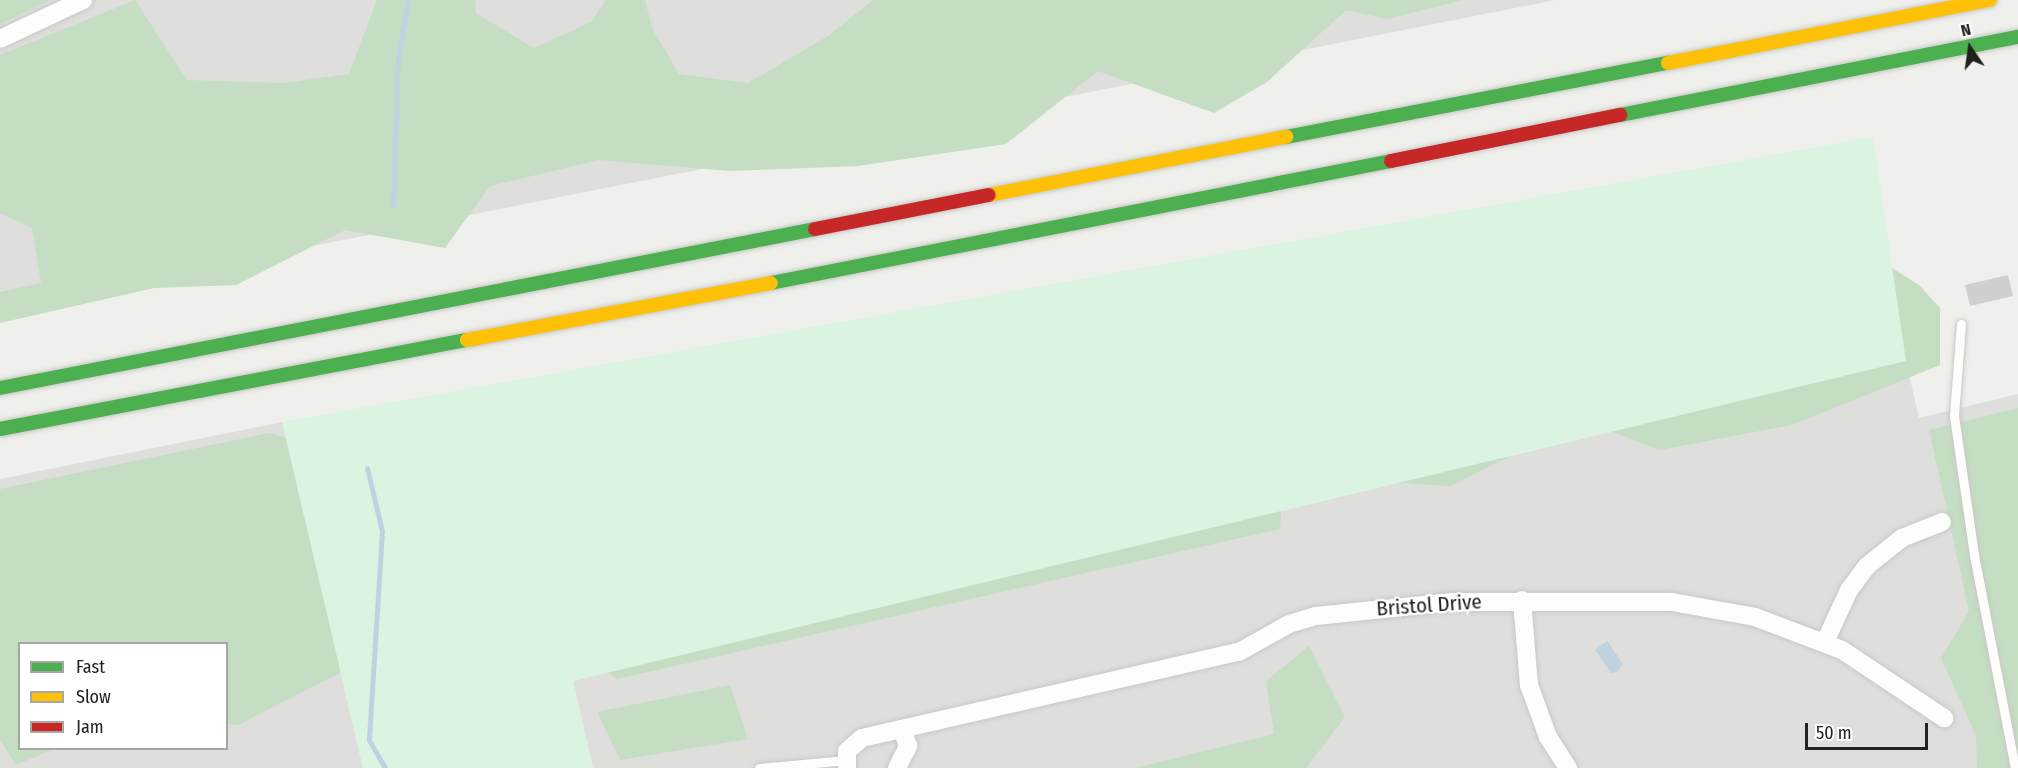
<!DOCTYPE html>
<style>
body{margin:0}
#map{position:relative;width:2018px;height:768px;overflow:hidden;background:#efefeb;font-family:"Fira Sans Condensed",sans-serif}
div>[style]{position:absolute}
.built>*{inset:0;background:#dededc}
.forest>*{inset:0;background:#c5ddc2}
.park>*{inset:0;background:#dbf3e1}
.water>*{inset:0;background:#c0d2e0}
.stream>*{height:5px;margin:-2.5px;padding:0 2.5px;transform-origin:2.5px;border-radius:2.5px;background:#c0d2e0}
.building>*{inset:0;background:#d0cfcc}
.roads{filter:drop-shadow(0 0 2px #c8c8c6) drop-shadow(0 0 2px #c8c8c6)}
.lane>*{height:9px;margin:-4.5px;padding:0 4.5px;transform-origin:4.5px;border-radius:4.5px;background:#fdfdfc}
.street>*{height:18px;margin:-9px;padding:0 9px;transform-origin:9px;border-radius:9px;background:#fdfdfc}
.fast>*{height:14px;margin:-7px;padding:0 7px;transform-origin:7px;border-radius:7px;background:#4caf50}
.slow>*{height:14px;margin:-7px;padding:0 7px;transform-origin:7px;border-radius:7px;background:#ffc107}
.jam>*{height:14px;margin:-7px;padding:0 7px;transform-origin:7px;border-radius:7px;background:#c62828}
span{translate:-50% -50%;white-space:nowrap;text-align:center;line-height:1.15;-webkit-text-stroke:4.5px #fff;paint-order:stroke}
.street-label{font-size:21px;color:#212121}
.legend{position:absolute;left:18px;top:642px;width:210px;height:108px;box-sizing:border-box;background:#fff;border:2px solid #a6a6a6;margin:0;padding:8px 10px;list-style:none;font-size:18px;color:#212121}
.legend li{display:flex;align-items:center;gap:12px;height:30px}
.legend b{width:30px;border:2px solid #a6a6a6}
.north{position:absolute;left:1940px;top:18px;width:60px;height:60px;-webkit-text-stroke:4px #fff;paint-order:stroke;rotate:347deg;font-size:16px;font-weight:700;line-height:24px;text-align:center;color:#212121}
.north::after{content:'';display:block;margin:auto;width:21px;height:27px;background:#212121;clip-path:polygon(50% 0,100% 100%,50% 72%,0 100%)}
.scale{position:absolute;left:1805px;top:723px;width:123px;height:27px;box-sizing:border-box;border:3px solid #212121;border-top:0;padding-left:8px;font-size:18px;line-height:21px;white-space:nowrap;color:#212121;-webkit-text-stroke:4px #fff;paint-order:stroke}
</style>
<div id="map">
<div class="built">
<i style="clip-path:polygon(0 0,1555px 0,212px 266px,0 314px)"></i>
<i style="clip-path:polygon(1906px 361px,1919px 418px,2018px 394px,2018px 768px,593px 768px,573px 681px)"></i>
<i style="clip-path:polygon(evenodd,282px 422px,363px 768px,0 768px,0 479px,282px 422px,20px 644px,226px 644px,226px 748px,20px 748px,20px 644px)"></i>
</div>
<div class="forest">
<i style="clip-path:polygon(0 0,49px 0,0 24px)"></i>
<i style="clip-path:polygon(135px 0,187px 80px,284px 83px,349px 74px,377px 0,475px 0,476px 13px,534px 48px,591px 22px,606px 0,645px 0,652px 28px,679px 74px,748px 83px,828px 36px,873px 0,1463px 0,1387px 19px,1346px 10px,1267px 82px,1214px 113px,1098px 71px,1006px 144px,858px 166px,730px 171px,598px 160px,490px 186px,445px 248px,345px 230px,236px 285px,154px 288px,0 323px,0 292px,41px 283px,32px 228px,0 213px,0 55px)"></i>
<i style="clip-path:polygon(1854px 244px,1919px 285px,1940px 308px,1940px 365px,1792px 425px,1659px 450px,1582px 420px,1451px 486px,1284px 476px,1280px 529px,617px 679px,530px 622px,358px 664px,238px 725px,227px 724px,226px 644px,20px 644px,20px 748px,54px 749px,16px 765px,0 740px,0 489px,269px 433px,322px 447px)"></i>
<i style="clip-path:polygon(2018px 408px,2018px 768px,1977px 768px,1976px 736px,1941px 658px,1969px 611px,1929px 430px)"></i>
<i style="clip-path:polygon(1309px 646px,1345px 717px,1306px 768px,1135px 768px,1274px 734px,1266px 681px)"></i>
<i style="clip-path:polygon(730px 685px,748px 739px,620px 760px,597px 712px)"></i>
</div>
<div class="park">
<i style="clip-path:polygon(1873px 137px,1906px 361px,573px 681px,593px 768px,363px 768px,282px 422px)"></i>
</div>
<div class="water">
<i style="clip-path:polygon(1607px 641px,1623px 664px,1617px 672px,1611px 673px,1595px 650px)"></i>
</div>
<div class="stream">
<i style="left:393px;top:205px;width:148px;rotate:-88.1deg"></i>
<i style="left:398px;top:57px;width:58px;rotate:-80deg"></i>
<i style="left:367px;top:468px;width:65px;rotate:76.6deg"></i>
<i style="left:382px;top:531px;width:209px;rotate:93.6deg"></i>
<i style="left:369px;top:740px;width:32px;rotate:60deg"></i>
</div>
<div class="building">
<i style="clip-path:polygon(2008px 275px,2013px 296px,1970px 306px,1965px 285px)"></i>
</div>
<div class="roads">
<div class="lane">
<i style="left:1961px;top:324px;width:92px;rotate:94.4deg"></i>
<i style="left:1954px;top:416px;width:140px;rotate:81.8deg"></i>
<i style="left:1974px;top:555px;width:217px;rotate:79.1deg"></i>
<i style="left:759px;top:768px;width:88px;rotate:-5.2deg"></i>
</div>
<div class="street">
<i style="left:0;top:39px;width:92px;rotate:-25.2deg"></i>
<i style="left:1522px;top:600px;width:85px;rotate:85.3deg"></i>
<i style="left:1529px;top:685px;width:55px;rotate:69.9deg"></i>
<i style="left:1548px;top:737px;width:37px;rotate:57deg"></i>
<i style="left:1825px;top:642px;width:57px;rotate:-65.2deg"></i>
<i style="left:1849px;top:590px;width:30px;rotate:-53deg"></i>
<i style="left:1867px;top:566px;width:45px;rotate:-38.7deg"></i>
<i style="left:1902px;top:538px;width:43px;rotate:-21.8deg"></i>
<i style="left:847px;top:768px;width:17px;rotate:-90deg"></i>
<i style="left:847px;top:751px;width:20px;rotate:-41deg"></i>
<i style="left:862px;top:738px;width:387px;rotate:-12.9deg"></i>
<i style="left:1239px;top:652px;width:57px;rotate:-29.2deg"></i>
<i style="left:1289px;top:624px;width:28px;rotate:-17deg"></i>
<i style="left:1316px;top:616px;width:137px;rotate:-5.9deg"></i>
<i style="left:1452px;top:602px;width:220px"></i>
<i style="left:1672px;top:602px;width:84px;rotate:10.2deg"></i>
<i style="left:1755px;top:617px;width:93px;rotate:20.8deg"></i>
<i style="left:1842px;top:650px;width:123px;rotate:33.7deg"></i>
<i style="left:897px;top:768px;width:25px;rotate:-63deg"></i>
<i style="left:908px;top:746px;width:18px;rotate:-109deg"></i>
</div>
<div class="fast">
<i style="left:1620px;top:115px;width:406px;rotate:-11.1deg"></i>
<i style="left:1286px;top:137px;width:389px;rotate:-11deg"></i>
<i style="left:771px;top:283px;width:632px;rotate:-11.13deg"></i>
<i style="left:0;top:388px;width:830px;rotate:-11.04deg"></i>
<i style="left:0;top:429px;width:475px;rotate:-10.8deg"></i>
</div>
<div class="slow">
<i style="left:1668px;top:63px;width:328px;rotate:-11.1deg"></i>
<i style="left:989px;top:195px;width:303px;rotate:-11.1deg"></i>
<i style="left:467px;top:340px;width:309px;rotate:-10.6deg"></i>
</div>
<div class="jam">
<i style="left:1391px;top:161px;width:234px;rotate:-11.4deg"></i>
<i style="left:815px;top:229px;width:177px;rotate:-11.1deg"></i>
</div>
</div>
<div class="street-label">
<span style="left:1429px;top:605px;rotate:-4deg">Bristol Drive</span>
</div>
<ul class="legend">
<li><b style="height:8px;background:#4caf50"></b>Fast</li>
<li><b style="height:8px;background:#ffc107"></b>Slow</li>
<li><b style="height:8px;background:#c62828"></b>Jam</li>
</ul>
<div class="north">N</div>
<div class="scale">50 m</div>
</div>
